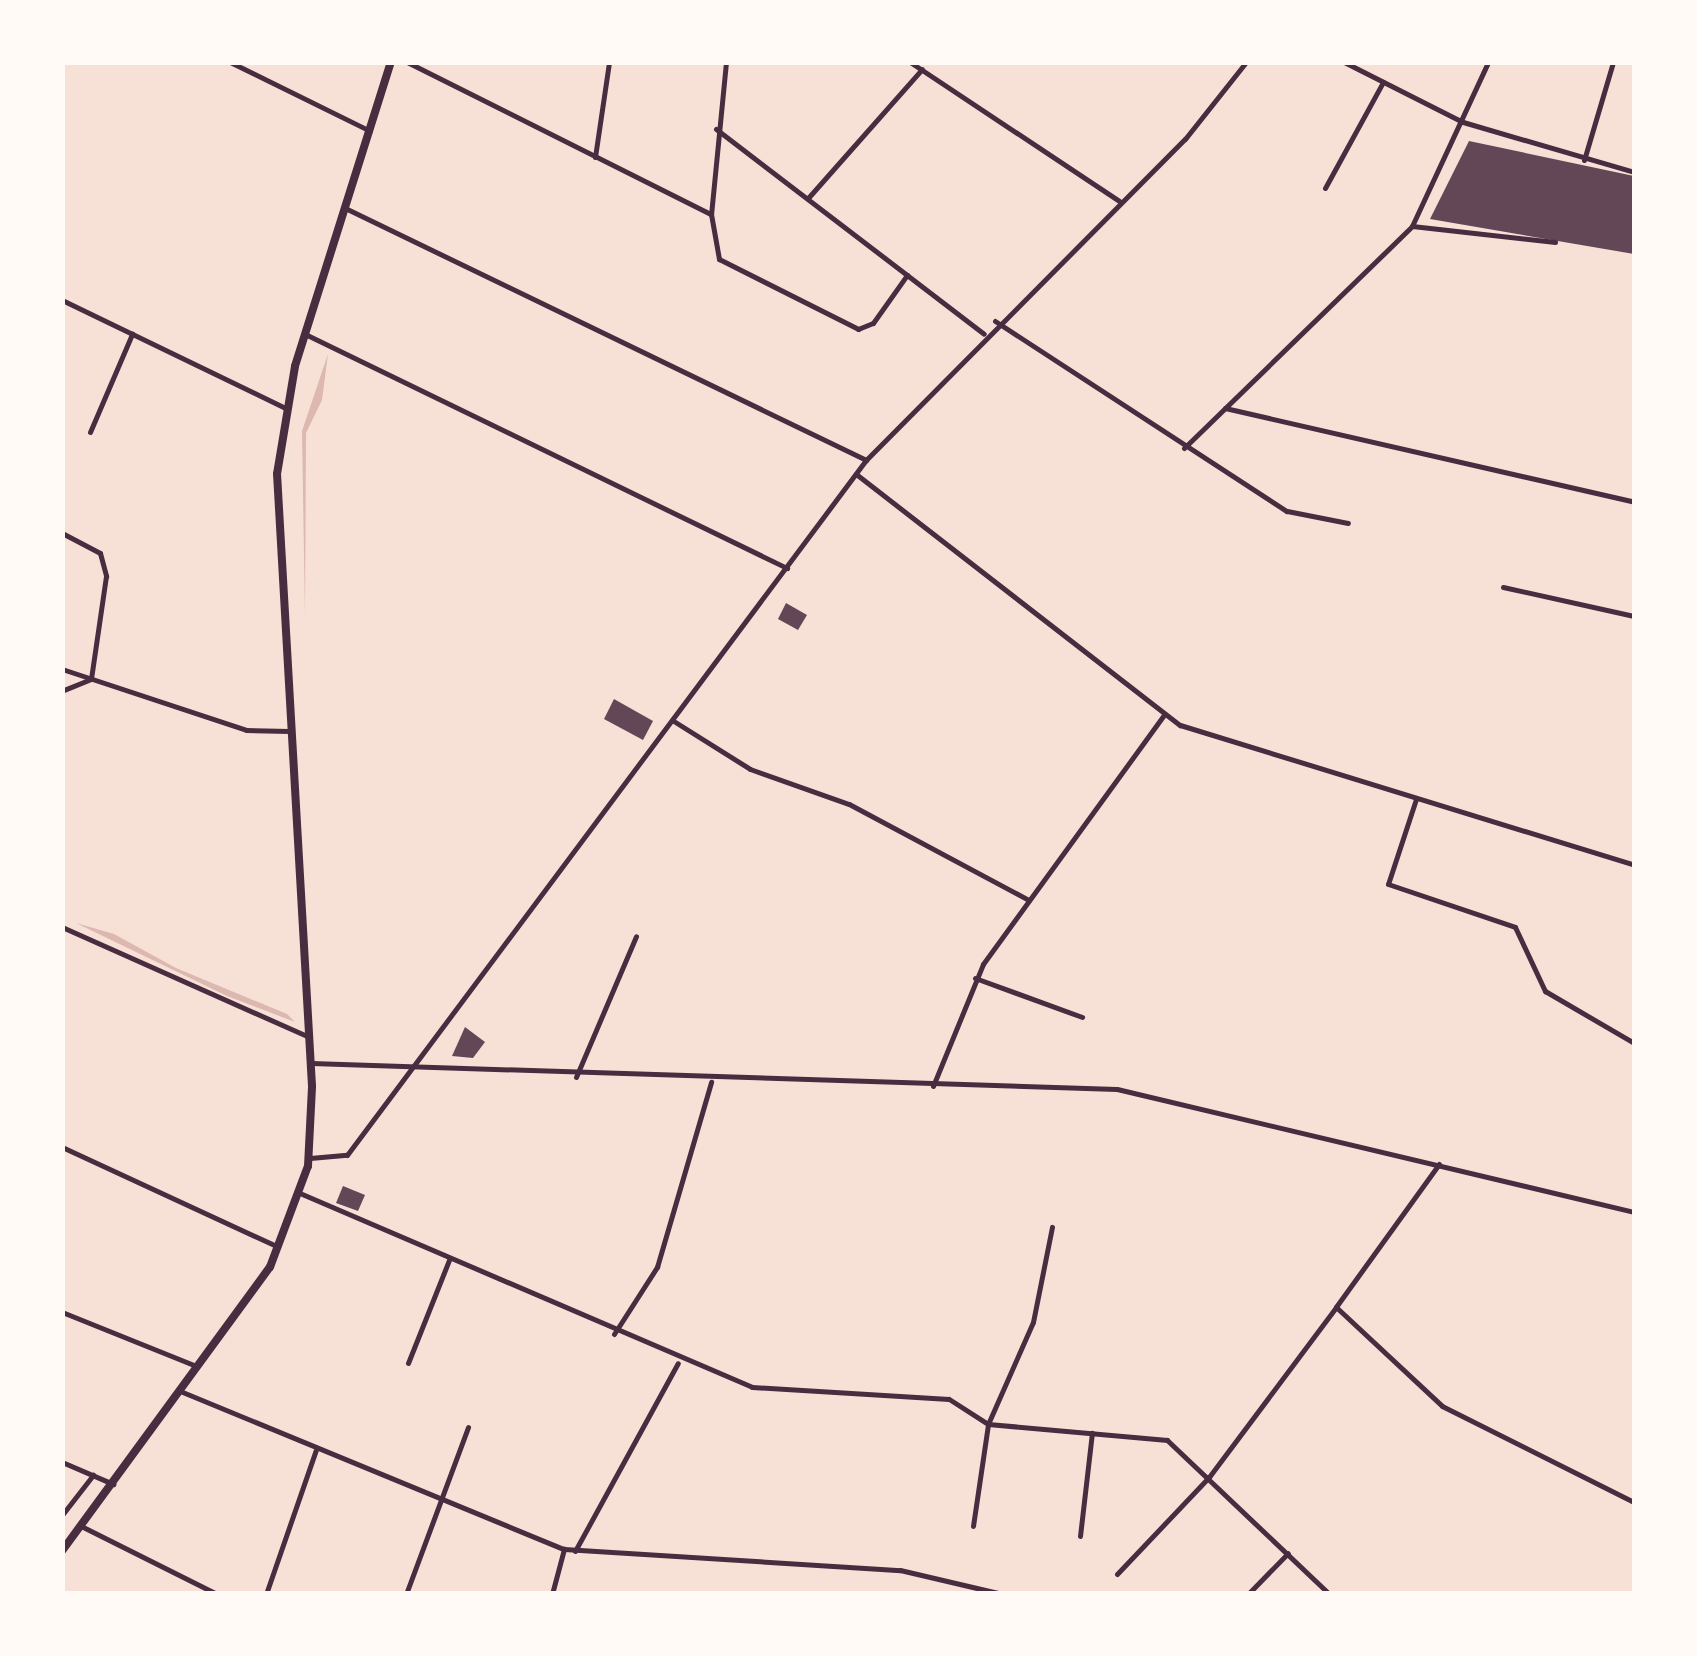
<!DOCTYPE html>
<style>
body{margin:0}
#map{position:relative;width:1697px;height:1656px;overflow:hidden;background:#f7e1d7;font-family:"Asap Condensed",sans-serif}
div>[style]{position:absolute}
.water>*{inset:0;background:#dcb8b0}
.building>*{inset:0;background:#644757}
.minor>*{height:5px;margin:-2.5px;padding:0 2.5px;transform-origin:2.5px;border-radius:2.5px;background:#4a2c40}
.primary>*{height:8px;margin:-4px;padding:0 4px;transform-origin:4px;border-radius:4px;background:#4a2c40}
span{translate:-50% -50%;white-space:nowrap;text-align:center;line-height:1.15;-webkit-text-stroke:8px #fffaf5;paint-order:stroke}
.frame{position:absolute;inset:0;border:65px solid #fffaf5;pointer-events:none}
</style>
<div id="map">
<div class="water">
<i style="clip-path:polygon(328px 354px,322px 400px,306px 433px,305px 618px,302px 431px)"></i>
<i style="clip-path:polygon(76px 923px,114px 934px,176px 968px,287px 1014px,295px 1022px,227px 996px)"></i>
</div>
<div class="building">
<i style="clip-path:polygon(1469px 141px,1634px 176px,1634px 254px,1430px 219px)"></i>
<i style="clip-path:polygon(786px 603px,807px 615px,798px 630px,778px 619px)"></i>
<i style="clip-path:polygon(614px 699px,653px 721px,643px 740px,604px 719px)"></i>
<i style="clip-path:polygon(465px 1027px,485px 1042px,473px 1058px,452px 1056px)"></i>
<i style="clip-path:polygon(343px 1186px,365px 1195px,358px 1211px,336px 1203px)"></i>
</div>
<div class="minor">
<i style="left:230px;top:62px;width:156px;rotate:26.2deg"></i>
<i style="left:407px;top:62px;width:340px;rotate:26.6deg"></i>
<i style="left:726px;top:62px;width:153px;rotate:95.6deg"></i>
<i style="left:711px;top:214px;width:46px;rotate:79.9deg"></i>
<i style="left:719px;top:259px;width:156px;rotate:26.7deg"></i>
<i style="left:858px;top:329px;width:16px;rotate:-22deg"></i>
<i style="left:873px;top:323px;width:59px;rotate:-54.7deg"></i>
<i style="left:910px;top:62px;width:251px;rotate:33.6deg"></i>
<i style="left:1344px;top:62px;width:133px;rotate:26.8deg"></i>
<i style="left:1463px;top:122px;width:178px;rotate:16.3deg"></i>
<i style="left:716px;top:129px;width:337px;rotate:37.4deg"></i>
<i style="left:595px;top:157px;width:96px;rotate:-81.6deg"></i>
<i style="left:1584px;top:160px;width:102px;rotate:-73.5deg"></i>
<i style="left:1325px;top:188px;width:121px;rotate:-61.3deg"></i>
<i style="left:808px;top:198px;width:172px;rotate:-48.5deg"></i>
<i style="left:345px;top:208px;width:579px;rotate:25.81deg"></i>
<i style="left:1412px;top:226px;width:144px;rotate:6.4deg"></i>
<i style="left:62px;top:300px;width:248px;rotate:25.8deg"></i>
<i style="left:995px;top:321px;width:348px;rotate:33.1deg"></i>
<i style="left:1287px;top:511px;width:62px;rotate:11.1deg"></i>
<i style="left:305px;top:334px;width:536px;rotate:25.9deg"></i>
<i style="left:1225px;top:408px;width:420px;rotate:12.9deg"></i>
<i style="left:90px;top:432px;width:107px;rotate:-66.8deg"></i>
<i style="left:1184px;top:448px;width:318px;rotate:-44.2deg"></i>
<i style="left:1412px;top:226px;width:181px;rotate:-65.1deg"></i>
<i style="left:856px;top:474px;width:410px;rotate:37.8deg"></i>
<i style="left:1180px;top:725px;width:475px;rotate:17.1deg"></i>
<i style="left:62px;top:533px;width:43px;rotate:27.8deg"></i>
<i style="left:100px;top:553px;width:24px;rotate:75deg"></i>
<i style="left:106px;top:576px;width:104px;rotate:98.3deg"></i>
<i style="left:91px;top:679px;width:31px;rotate:158deg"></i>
<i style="left:1503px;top:587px;width:134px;rotate:12.5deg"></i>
<i style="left:62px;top:669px;width:194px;rotate:18.3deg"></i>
<i style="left:246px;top:730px;width:43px;rotate:1.3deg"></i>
<i style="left:672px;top:720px;width:92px;rotate:32.1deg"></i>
<i style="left:750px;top:769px;width:105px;rotate:19.5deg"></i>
<i style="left:849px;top:804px;width:204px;rotate:28.1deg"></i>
<i style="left:1416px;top:799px;width:89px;rotate:108.2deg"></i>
<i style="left:1388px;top:884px;width:134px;rotate:18.7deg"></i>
<i style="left:1515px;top:927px;width:71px;rotate:64.9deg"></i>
<i style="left:1545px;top:991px;width:103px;rotate:30.3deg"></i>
<i style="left:62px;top:927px;width:270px;rotate:24deg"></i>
<i style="left:975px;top:978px;width:114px;rotate:20deg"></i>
<i style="left:311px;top:1063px;width:806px;rotate:1.85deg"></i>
<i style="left:1117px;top:1089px;width:531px;rotate:13.38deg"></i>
<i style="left:576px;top:1077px;width:153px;rotate:-66.9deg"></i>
<i style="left:933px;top:1086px;width:132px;rotate:-67.7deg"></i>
<i style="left:983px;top:964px;width:308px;rotate:-54deg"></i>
<i style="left:62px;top:1147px;width:238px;rotate:24.8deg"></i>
<i style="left:310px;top:1158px;width:37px;rotate:-5deg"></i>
<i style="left:347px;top:1155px;width:867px;rotate:-53.25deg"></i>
<i style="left:866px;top:460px;width:453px;rotate:-45.2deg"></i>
<i style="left:1185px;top:139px;width:98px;rotate:-51.6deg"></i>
<i style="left:1439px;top:1164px;width:176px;rotate:125.8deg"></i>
<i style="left:1336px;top:1307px;width:145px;rotate:43deg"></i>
<i style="left:1442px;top:1406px;width:215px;rotate:26.6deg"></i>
<i style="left:302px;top:1194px;width:490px;rotate:23.2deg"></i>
<i style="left:752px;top:1387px;width:197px;rotate:3.5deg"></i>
<i style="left:949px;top:1399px;width:46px;rotate:32.7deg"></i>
<i style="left:988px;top:1424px;width:180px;rotate:5.1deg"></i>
<i style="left:1167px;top:1440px;width:224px;rotate:43.5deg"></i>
<i style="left:62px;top:1312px;width:144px;rotate:21.9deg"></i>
<i style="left:614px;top:1334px;width:80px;rotate:-57.3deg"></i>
<i style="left:657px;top:1267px;width:193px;rotate:-73.7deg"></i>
<i style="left:408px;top:1363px;width:111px;rotate:-68.3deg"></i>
<i style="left:180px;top:1391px;width:415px;rotate:22.4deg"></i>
<i style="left:564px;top:1549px;width:337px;rotate:3.6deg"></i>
<i style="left:900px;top:1570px;width:105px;rotate:13.2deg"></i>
<i style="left:62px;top:1462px;width:56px;rotate:23.3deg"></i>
<i style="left:62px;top:1515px;width:51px;rotate:-52.2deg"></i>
<i style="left:81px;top:1526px;width:152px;rotate:26.6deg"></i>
<i style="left:973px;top:1526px;width:103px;rotate:-81.6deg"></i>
<i style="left:988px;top:1424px;width:111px;rotate:-66.2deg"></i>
<i style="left:1033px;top:1322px;width:97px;rotate:-78.7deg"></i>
<i style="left:1080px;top:1536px;width:104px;rotate:-83.4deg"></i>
<i style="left:575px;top:1551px;width:214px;rotate:-61.3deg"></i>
<i style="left:1117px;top:1574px;width:134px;rotate:-46.5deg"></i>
<i style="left:1209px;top:1477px;width:212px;rotate:-53.2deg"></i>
<i style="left:266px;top:1594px;width:152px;rotate:-70.9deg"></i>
<i style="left:406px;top:1594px;width:178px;rotate:-69.6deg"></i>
<i style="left:552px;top:1594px;width:47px;rotate:-75.1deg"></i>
<i style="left:1248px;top:1594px;width:57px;rotate:-45.7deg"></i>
</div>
<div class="primary">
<i style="left:62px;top:1551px;width:352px;rotate:-53.8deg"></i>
<i style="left:270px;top:1267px;width:108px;rotate:-69.4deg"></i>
<i style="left:308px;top:1166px;width:80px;rotate:-87.1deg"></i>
<i style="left:312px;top:1086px;width:613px;rotate:-93.27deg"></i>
<i style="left:277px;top:474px;width:109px;rotate:-80.5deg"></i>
<i style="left:295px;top:366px;width:319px;rotate:-72.5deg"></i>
</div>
<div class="frame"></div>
</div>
